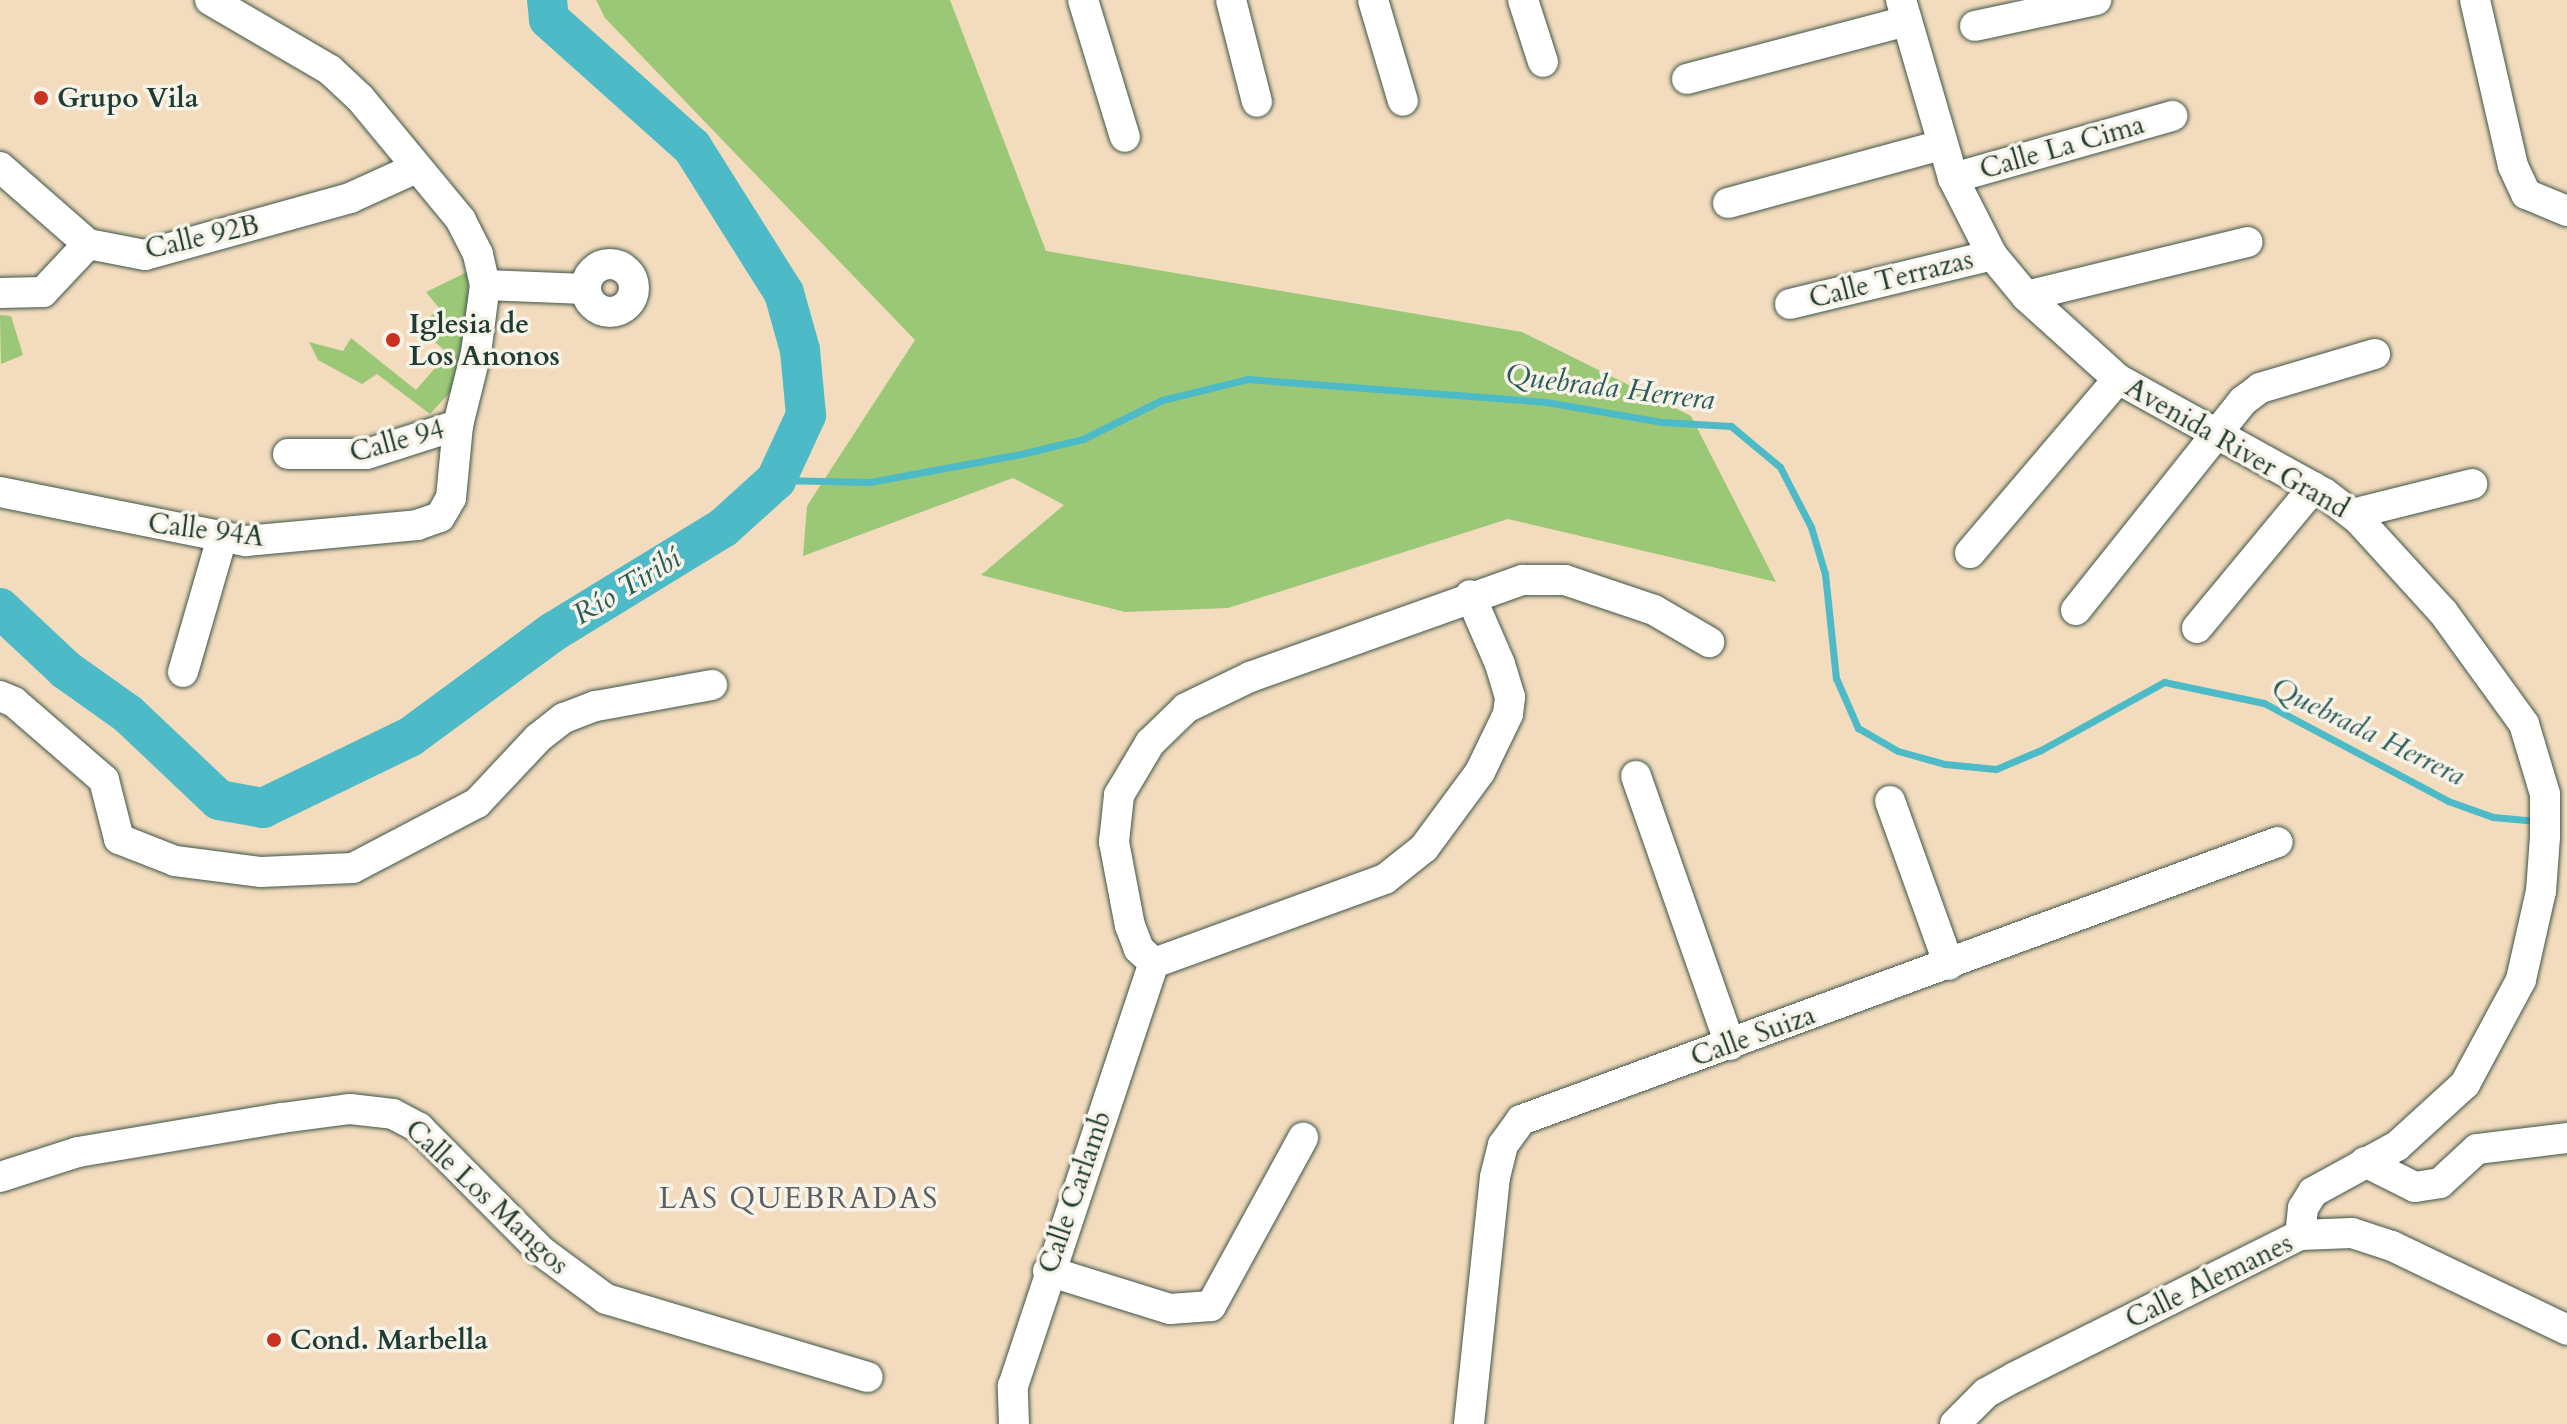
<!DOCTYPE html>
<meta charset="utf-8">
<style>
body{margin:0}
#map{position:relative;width:2567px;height:1424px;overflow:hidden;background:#f3dcbd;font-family:Cardo,serif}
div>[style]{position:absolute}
.green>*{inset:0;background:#9bc876}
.stream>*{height:7px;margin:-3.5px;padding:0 3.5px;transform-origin:3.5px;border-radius:3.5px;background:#4cbac7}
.river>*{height:40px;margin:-20px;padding:0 20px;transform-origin:20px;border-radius:20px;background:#4cbac7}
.roads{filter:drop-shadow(0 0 2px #3f5549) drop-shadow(0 0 2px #3f5549)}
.minor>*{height:30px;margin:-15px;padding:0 15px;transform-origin:15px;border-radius:15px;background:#fff}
.minor>.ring{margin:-15px;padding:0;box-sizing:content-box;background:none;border:30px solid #fff;border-radius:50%}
.dots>*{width:22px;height:22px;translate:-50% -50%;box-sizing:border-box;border:4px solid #f7f3e8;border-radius:50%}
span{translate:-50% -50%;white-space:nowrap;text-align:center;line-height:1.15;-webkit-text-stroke:7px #f7f3e8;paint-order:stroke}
.poi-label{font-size:28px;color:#1f3d34;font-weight:700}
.left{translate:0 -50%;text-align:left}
.street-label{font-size:28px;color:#1f3d34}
.water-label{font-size:30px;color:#2a5c59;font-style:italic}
.neighbourhood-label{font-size:30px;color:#5b5e61;letter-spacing:2px}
</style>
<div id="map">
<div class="green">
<i style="clip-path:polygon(596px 0,950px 0,1046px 251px,1522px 332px,1691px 416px,1776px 582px,1508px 519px,1228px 608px,1125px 612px,981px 575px,1064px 505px,1013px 478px,803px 556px,807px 506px,915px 340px,605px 18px)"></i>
<i style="clip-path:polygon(467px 272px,470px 317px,454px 388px,430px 414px,377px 374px,362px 384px,318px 360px,309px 342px,343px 351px,351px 338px,416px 390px,448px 353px,418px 328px,439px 308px,426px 292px)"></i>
<i style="clip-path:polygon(0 315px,11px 316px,23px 355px,1px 364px)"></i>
</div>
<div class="stream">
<i style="left:776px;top:480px;width:94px;rotate:1.2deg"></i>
<i style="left:870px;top:482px;width:154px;rotate:-10.5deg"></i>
<i style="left:1021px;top:454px;width:64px;rotate:-13.6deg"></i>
<i style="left:1083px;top:439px;width:88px;rotate:-26.3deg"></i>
<i style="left:1162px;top:400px;width:89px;rotate:-13.7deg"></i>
<i style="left:1248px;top:379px;width:299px;rotate:4.4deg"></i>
<i style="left:1546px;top:402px;width:118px;rotate:9.8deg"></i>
<i style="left:1662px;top:422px;width:69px;rotate:3.3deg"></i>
<i style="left:1731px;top:426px;width:64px;rotate:39.9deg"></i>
<i style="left:1780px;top:467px;width:68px;rotate:62.7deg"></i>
<i style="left:1811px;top:527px;width:49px;rotate:73.4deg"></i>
<i style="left:1825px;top:574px;width:105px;rotate:84deg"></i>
<i style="left:1836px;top:678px;width:55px;rotate:66.3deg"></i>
<i style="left:1858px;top:728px;width:46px;rotate:29.9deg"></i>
<i style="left:1898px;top:751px;width:49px;rotate:15.5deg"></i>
<i style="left:1945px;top:764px;width:51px;rotate:5.6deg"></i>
<i style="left:1996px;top:769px;width:49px;rotate:-22.9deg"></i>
<i style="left:2041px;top:750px;width:141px;rotate:-28.9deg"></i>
<i style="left:2164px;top:682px;width:102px;rotate:11.9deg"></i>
<i style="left:2264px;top:703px;width:208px;rotate:28deg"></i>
<i style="left:2448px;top:801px;width:48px;rotate:19.6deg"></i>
<i style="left:2493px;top:817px;width:44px;rotate:5.2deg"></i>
</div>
<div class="river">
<i style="left:0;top:608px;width:91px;rotate:43.2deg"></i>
<i style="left:66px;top:670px;width:76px;rotate:35.4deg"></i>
<i style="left:128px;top:714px;width:125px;rotate:43.4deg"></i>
<i style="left:219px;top:800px;width:45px;rotate:10.3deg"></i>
<i style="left:263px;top:808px;width:163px;rotate:-25.8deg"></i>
<i style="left:410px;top:737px;width:177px;rotate:-36.3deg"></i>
<i style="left:553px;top:632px;width:199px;rotate:-31.5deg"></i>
<i style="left:723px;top:528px;width:72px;rotate:-42.2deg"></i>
<i style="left:776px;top:480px;width:72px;rotate:-65.2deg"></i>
<i style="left:806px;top:415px;width:65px;rotate:-95.3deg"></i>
<i style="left:800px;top:350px;width:59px;rotate:-105.7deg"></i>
<i style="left:784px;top:293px;width:173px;rotate:-122.2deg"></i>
<i style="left:692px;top:147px;width:192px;rotate:-138.2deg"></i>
<i style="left:549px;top:19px;width:19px;rotate:-96deg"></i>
</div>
<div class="roads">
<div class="minor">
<i style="left:1083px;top:0;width:143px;rotate:73deg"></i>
<i style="left:1231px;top:0;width:105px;rotate:75.7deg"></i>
<i style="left:1373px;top:0;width:105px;rotate:73.5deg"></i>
<i style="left:1523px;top:0;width:65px;rotate:72.1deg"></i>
<i style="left:1901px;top:0;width:185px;rotate:73.7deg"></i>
<i style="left:1953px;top:178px;width:86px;rotate:63.1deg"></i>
<i style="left:1992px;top:255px;width:53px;rotate:50.3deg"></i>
<i style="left:2026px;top:296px;width:124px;rotate:42.1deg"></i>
<i style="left:2118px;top:379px;width:235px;rotate:29deg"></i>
<i style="left:2324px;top:493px;width:43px;rotate:37.4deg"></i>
<i style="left:2358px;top:519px;width:126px;rotate:47.6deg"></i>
<i style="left:2443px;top:612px;width:138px;rotate:54.1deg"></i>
<i style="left:2524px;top:724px;width:73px;rotate:73.3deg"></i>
<i style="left:2545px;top:794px;width:43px;rotate:90deg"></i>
<i style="left:2545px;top:837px;width:54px;rotate:94.2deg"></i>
<i style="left:2541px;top:891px;width:91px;rotate:102.7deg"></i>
<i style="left:2521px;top:980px;width:118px;rotate:118.3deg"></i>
<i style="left:2465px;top:1084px;width:92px;rotate:137.6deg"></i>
<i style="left:2397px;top:1146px;width:96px;rotate:151.3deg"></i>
<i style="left:2313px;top:1192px;width:19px;rotate:122deg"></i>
<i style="left:2303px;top:1208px;width:27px;rotate:96deg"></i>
<i style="left:2475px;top:0;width:170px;rotate:77.1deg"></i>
<i style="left:2513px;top:166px;width:31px;rotate:65deg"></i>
<i style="left:2526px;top:194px;width:44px;rotate:22.5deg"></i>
<i style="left:1975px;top:26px;width:124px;rotate:-12.1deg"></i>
<i style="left:1687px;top:79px;width:227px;rotate:-14.8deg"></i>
<i style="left:0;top:167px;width:117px;rotate:41.2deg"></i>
<i style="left:88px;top:244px;width:58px;rotate:10.9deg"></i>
<i style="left:145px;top:255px;width:213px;rotate:-15.5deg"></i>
<i style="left:350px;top:198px;width:72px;rotate:-24.4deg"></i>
<i style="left:1953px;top:178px;width:228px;rotate:-15.8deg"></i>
<i style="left:1728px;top:203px;width:221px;rotate:-15.2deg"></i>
<i class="ring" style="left:586px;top:264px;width:18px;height:18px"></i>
<i style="left:485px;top:285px;width:100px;rotate:2.3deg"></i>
<i style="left:0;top:293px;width:43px;rotate:-1.3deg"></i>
<i style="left:43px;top:292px;width:66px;rotate:-46.8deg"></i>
<i style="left:2026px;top:296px;width:228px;rotate:-13.7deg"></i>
<i style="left:1790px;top:304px;width:208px;rotate:-13.6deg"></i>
<i style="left:288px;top:454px;width:79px"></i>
<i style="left:367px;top:454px;width:96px;rotate:-17.7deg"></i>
<i style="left:0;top:492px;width:251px;rotate:11.3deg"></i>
<i style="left:246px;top:541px;width:172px;rotate:-5.3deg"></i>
<i style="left:417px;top:525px;width:24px;rotate:-19deg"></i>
<i style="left:440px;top:517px;width:22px;rotate:-60deg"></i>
<i style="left:451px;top:498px;width:73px;rotate:-84.5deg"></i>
<i style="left:458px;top:425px;width:74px;rotate:-76deg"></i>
<i style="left:476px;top:353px;width:69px;rotate:-82.5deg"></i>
<i style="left:485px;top:285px;width:32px;rotate:-103deg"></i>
<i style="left:478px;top:254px;width:38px;rotate:-117deg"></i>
<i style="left:461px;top:220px;width:158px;rotate:-129.6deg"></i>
<i style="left:360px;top:98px;width:41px;rotate:-137deg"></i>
<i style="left:330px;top:70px;width:139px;rotate:-149.7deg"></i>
<i style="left:2352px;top:514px;width:124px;rotate:-14deg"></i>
<i style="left:1970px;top:553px;width:228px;rotate:-49.6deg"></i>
<i style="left:2076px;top:610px;width:268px;rotate:-51.4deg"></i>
<i style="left:2243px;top:401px;width:21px;rotate:-37deg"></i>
<i style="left:2260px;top:388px;width:120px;rotate:-16.5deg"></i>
<i style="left:2197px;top:628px;width:183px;rotate:-50.3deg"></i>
<i style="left:183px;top:672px;width:140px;rotate:-73.8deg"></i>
<i style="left:0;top:696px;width:15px;rotate:23deg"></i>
<i style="left:14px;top:702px;width:119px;rotate:40.9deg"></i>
<i style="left:104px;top:780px;width:61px;rotate:75.7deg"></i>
<i style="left:119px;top:839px;width:60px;rotate:21.4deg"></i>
<i style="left:175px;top:861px;width:87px;rotate:7.3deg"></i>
<i style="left:261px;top:872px;width:92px;rotate:-2.5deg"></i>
<i style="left:353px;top:868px;width:140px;rotate:-27.7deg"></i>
<i style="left:477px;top:803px;width:89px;rotate:-46.8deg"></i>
<i style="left:538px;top:738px;width:33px;rotate:-38deg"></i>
<i style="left:564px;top:718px;width:34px;rotate:-21deg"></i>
<i style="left:596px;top:706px;width:118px;rotate:-10.3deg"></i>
<i style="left:1636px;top:776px;width:285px;rotate:70.7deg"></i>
<i style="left:1890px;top:801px;width:174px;rotate:70.2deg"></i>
<i style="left:1154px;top:963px;width:21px;rotate:-137deg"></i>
<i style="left:1139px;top:949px;width:25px;rotate:-111deg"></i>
<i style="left:1130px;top:926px;width:86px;rotate:-100.8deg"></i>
<i style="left:1114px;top:842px;width:47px;rotate:-83.9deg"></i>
<i style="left:1119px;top:795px;width:61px;rotate:-59.2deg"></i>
<i style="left:1150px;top:743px;width:50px;rotate:-44.2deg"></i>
<i style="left:1186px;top:708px;width:71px;rotate:-25.8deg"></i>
<i style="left:1250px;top:677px;width:290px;rotate:-19.6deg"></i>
<i style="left:1523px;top:580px;width:42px"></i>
<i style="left:1565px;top:580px;width:94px;rotate:18.6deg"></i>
<i style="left:1654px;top:610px;width:64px;rotate:30.2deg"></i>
<i style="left:1154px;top:963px;width:246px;rotate:-20deg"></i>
<i style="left:1385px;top:879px;width:50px;rotate:-38.5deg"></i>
<i style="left:1424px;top:848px;width:94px;rotate:-53.6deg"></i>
<i style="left:1480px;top:772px;width:64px;rotate:-64.2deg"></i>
<i style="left:1508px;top:714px;width:17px;rotate:-83deg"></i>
<i style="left:1510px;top:697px;width:34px;rotate:-107deg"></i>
<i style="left:1500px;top:664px;width:75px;rotate:-113.5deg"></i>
<i style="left:2365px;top:1162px;width:56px;rotate:26.6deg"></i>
<i style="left:2415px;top:1187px;width:25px;rotate:-9deg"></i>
<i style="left:2440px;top:1183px;width:50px;rotate:-42.6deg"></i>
<i style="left:2477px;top:1149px;width:91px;rotate:-7deg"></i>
<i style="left:0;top:1177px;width:82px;rotate:-17.8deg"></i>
<i style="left:78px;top:1152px;width:207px;rotate:-9.5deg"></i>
<i style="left:282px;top:1118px;width:69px;rotate:-7.5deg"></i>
<i style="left:350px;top:1109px;width:43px;rotate:6.6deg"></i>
<i style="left:393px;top:1114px;width:30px;rotate:28deg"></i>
<i style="left:419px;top:1128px;width:173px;rotate:45.2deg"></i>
<i style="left:541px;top:1251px;width:81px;rotate:36.4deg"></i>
<i style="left:606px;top:1299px;width:273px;rotate:16.6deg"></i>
<i style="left:1048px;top:1271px;width:128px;rotate:17.3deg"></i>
<i style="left:1170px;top:1309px;width:41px;rotate:-4.2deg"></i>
<i style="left:1211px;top:1306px;width:192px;rotate:-61.3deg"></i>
<i style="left:1014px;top:1424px;width:38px;rotate:-92deg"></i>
<i style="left:1013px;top:1386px;width:446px;rotate:-71.6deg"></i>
<i style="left:1469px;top:1424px;width:248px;rotate:-84deg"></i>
<i style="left:1495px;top:1177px;width:33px;rotate:-76deg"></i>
<i style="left:1503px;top:1145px;width:31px;rotate:-54deg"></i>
<i style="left:1521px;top:1120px;width:806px;rotate:-20.17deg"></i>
<i style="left:1955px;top:1424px;width:44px;rotate:-45deg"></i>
<i style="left:1986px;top:1393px;width:33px;rotate:-29deg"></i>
<i style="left:2015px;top:1377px;width:318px;rotate:-26.5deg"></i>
<i style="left:2300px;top:1235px;width:52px;rotate:-2.2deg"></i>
<i style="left:2352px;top:1233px;width:42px;rotate:18deg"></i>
<i style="left:2392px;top:1246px;width:194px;rotate:25.6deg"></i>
</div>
</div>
<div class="dots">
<i style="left:41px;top:98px;background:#c8321e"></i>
<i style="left:393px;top:340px;background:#c8321e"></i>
<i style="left:274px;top:1340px;background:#c8321e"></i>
</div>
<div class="poi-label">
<span class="left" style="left:57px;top:98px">Grupo Vila</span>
<span class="left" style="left:409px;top:340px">Iglesia de<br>Los Anonos</span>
<span class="left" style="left:290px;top:1340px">Cond. Marbella</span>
</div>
<div class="street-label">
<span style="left:2062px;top:147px;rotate:-16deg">Calle La Cima</span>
<span style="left:202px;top:237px;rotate:-13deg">Calle 92B</span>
<span style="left:1891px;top:279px;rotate:-14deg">Calle Terrazas</span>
<span style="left:397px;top:441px;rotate:-15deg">Calle 94</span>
<span style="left:2237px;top:448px;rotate:30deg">Avenida River Grand</span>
<span style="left:206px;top:530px;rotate:7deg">Calle 94A</span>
<span style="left:1753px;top:1036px;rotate:-20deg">Calle Suiza</span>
<span style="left:1075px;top:1192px;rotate:-71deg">Calle Carlamb</span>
<span style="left:487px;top:1197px;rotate:43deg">Calle Los Mangos</span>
<span style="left:2209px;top:1281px;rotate:-26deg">Calle Alemanes</span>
</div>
<div class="water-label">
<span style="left:1610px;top:388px;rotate:7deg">Quebrada Herrera</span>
<span style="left:627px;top:587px;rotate:-31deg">Río Tiribí</span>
<span style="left:2368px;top:732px;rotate:26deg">Quebrada Herrera</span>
</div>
<div class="neighbourhood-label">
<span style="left:799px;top:1199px">LAS QUEBRADAS</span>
</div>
</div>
